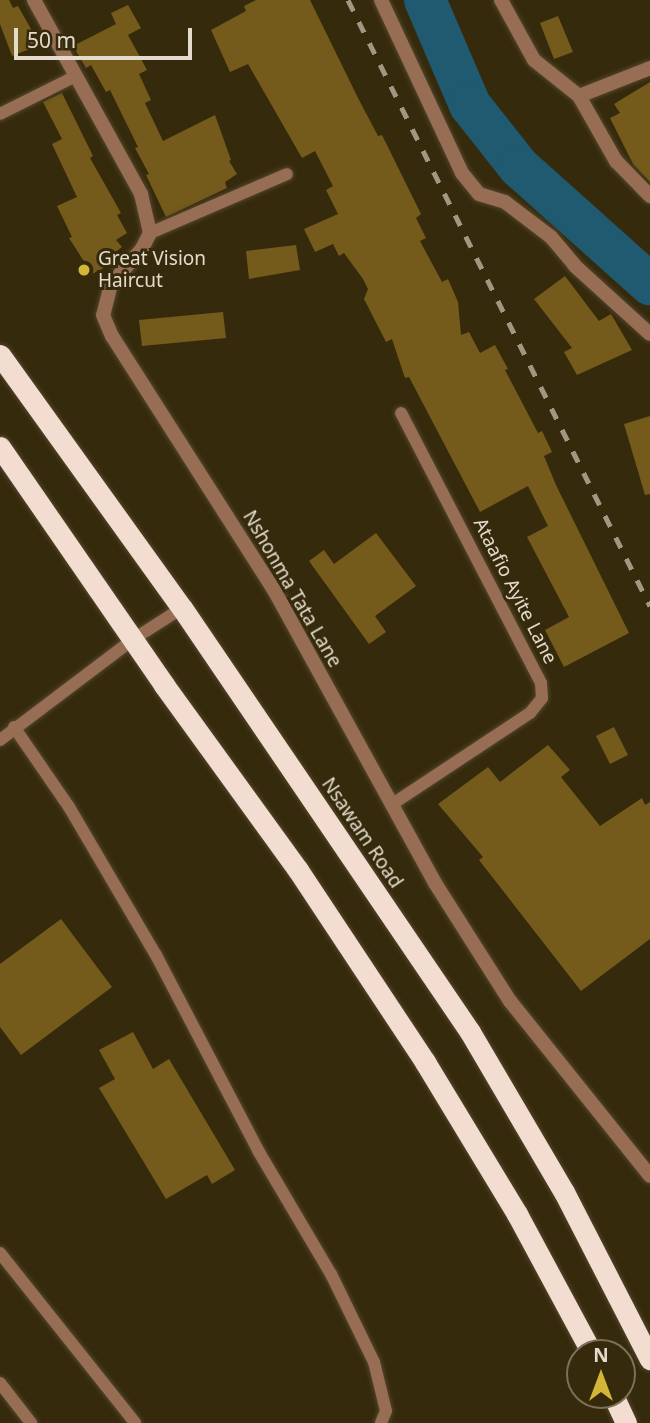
<!DOCTYPE html>
<style>
body{margin:0}
#map{position:relative;width:650px;height:1423px;overflow:hidden;background:#362a0d;font-family:"Noto Sans",sans-serif}
div>[style]{position:absolute}
.river>*{height:42px;margin:-21px;padding:0 21px;transform-origin:21px;border-radius:21px;background:#1f5a70}
.building>*{inset:0;background:#745b1b}
.roads{filter:drop-shadow(0 0 2px #52462b) drop-shadow(0 0 2px #52462b)}
.lane>*{height:12px;margin:-6px;padding:0 6px;transform-origin:6px;border-radius:6px;background:#976d53}
.street>*{height:14px;margin:-7px;padding:0 7px;transform-origin:7px;border-radius:7px;background:#976d53}
.highway>*{height:21px;margin:-10.5px;padding:0 10.5px;transform-origin:10.5px;border-radius:10.5px;background:#f3ddd1}
.rail>*{height:5px;margin-top:-2.5px;transform-origin:0;background:repeating-linear-gradient(90deg,#a19782 0 12px,transparent 0 24px)}
.dots>*{width:19px;height:19px;translate:-50% -50%;box-sizing:border-box;border:4px solid #362a0d;border-radius:50%}
span{translate:-50% -50%;white-space:nowrap;text-align:center;line-height:1.15;-webkit-text-stroke:6px #362a0d;paint-order:stroke}
.poi-label{font-size:19px;color:#e3dbcb}
.left{translate:0 -50%;text-align:left}
.street-label{font-size:19px;color:#e3dbcb}
.north{position:absolute;left:566px;top:1339px;width:70px;height:70px;box-sizing:border-box;background:#362a0d;border:2px solid #7b7159;border-radius:50%;rotate:0deg;font-size:19px;font-weight:700;line-height:28px;text-align:center;color:#e3dbcb}
.north::after{content:'';display:block;margin:auto;width:24px;height:32px;background:#d3b635;clip-path:polygon(50% 0,100% 100%,50% 72%,0 100%)}
.scale{position:absolute;left:14px;top:28px;width:178px;height:32px;box-sizing:border-box;border:4px solid #e3dbcb;border-top:0;padding-left:9px;font-size:21px;line-height:24px;white-space:nowrap;color:#e3dbcb;-webkit-text-stroke:5px #362a0d;paint-order:stroke}
</style>
<div id="map">
<div class="river">
<i style="left:425px;top:0;width:114px;rotate:66.8deg"></i>
<i style="left:470px;top:105px;width:79px;rotate:51.7deg"></i>
<i style="left:519px;top:167px;width:176px;rotate:41.8deg"></i>
</div>
<div class="building">
<i style="clip-path:polygon(0 0,9px 0,13px 8px,18px 6px,40px 45px,12px 56px,0 24px)"></i>
<i style="clip-path:polygon(256px 0,310px 0,358px 98px,378px 136px,382px 135px,421px 214px,416px 218px,426px 238px,420px 241px,442px 282px,448px 279px,458px 302px,461px 335px,469px 332px,480px 353px,495px 345px,508px 369px,505px 370px,538px 433px,542px 431px,552px 452px,544px 456px,556px 485px,629px 633px,564px 667px,545px 630px,569px 617px,527px 537px,548px 526px,528px 486px,480px 512px,409px 377px,405px 378px,392px 339px,386px 342px,364px 299px,368px 289px,363px 279px,344px 253px,339px 256px,333px 244px,315px 252px,304px 229px,338px 214px,326px 190px,333px 186px,315px 151px,302px 158px,248px 64px,230px 72px,211px 30px,246px 11px,244px 6px)"></i>
<i style="clip-path:polygon(128px 5px,141px 28px,128px 35px,147px 70px,139px 74px,151px 100px,145px 103px,163px 141px,215px 115px,231px 160px,229px 161px,237px 174px,225px 182px,227px 188px,166px 217px,146px 175px,149px 174px,135px 148px,138px 147px,110px 90px,106px 92px,91px 65px,86px 68px,73px 46px,116px 24px,111px 13px)"></i>
<i style="clip-path:polygon(558px 16px,573px 52px,554px 59px,540px 23px)"></i>
<i style="clip-path:polygon(650px 82px,650px 182px,633px 164px,610px 118px,620px 113px,614px 104px)"></i>
<i style="clip-path:polygon(62px 93px,93px 156px,90px 158px,121px 213px,117px 215px,127px 233px,116px 240px,122px 247px,110px 256px,113px 263px,92px 274px,69px 238px,72px 237px,57px 206px,77px 197px,52px 144px,62px 139px,43px 102px)"></i>
<i style="clip-path:polygon(296px 245px,300px 270px,249px 279px,246px 251px)"></i>
<i style="clip-path:polygon(565px 276px,599px 321px,611px 314px,632px 350px,577px 375px,564px 352px,572px 348px,534px 299px)"></i>
<i style="clip-path:polygon(223px 312px,226px 338px,142px 346px,139px 320px)"></i>
<i style="clip-path:polygon(650px 416px,650px 494px,645px 495px,624px 424px)"></i>
<i style="clip-path:polygon(376px 533px,416px 586px,375px 616px,386px 632px,369px 644px,309px 561px,324px 550px,334px 564px)"></i>
<i style="clip-path:polygon(614px 727px,628px 755px,610px 764px,596px 736px)"></i>
<i style="clip-path:polygon(548px 745px,570px 770px,561px 777px,600px 826px,642px 798px,645px 805px,650px 802px,650px 939px,581px 991px,479px 860px,483px 857px,438px 804px,488px 767px,500px 782px)"></i>
<i style="clip-path:polygon(61px 919px,112px 987px,21px 1055px,0 1027px,0 964px)"></i>
<i style="clip-path:polygon(133px 1032px,153px 1069px,169px 1059px,235px 1170px,212px 1184px,207px 1175px,166px 1199px,99px 1088px,115px 1079px,99px 1050px)"></i>
</div>
<div class="roads">
<div class="lane">
<i style="left:0;top:114px;width:85px;rotate:-26.6deg"></i>
<i style="left:150px;top:233px;width:149px;rotate:-23.3deg"></i>
<i style="left:14px;top:727px;width:97px;rotate:55.5deg"></i>
<i style="left:69px;top:807px;width:172px;rotate:59.6deg"></i>
<i style="left:156px;top:955px;width:222px;rotate:62.4deg"></i>
<i style="left:259px;top:1152px;width:142px;rotate:59.5deg"></i>
<i style="left:331px;top:1274px;width:98px;rotate:64deg"></i>
<i style="left:374px;top:1362px;width:50px;rotate:76.2deg"></i>
<i style="left:386px;top:1411px;width:13px;rotate:113deg"></i>
<i style="left:0;top:740px;width:166px;rotate:-37.1deg"></i>
<i style="left:132px;top:640px;width:59px;rotate:-32.6deg"></i>
<i style="left:391px;top:805px;width:167px;rotate:-33.5deg"></i>
<i style="left:530px;top:713px;width:19px;rotate:-51deg"></i>
<i style="left:542px;top:698px;width:15px;rotate:-94deg"></i>
<i style="left:541px;top:683px;width:304px;rotate:-117.4deg"></i>
<i style="left:0;top:1253px;width:217px;rotate:51.5deg"></i>
<i style="left:0;top:1383px;width:51px;rotate:52.2deg"></i>
</div>
<div class="street">
<i style="left:34px;top:0;width:222px;rotate:61.1deg"></i>
<i style="left:141px;top:194px;width:40px;rotate:77deg"></i>
<i style="left:150px;top:233px;width:18px;rotate:117deg"></i>
<i style="left:142px;top:249px;width:47px;rotate:131.5deg"></i>
<i style="left:111px;top:284px;width:32px;rotate:104deg"></i>
<i style="left:103px;top:315px;width:23px;rotate:67deg"></i>
<i style="left:112px;top:336px;width:301px;rotate:57.5deg"></i>
<i style="left:274px;top:590px;width:334px;rotate:61.2deg"></i>
<i style="left:435px;top:883px;width:140px;rotate:57.6deg"></i>
<i style="left:510px;top:1001px;width:224px;rotate:51.3deg"></i>
<i style="left:381px;top:0;width:191px;rotate:64.9deg"></i>
<i style="left:462px;top:173px;width:27px;rotate:51deg"></i>
<i style="left:479px;top:194px;width:27px;rotate:17deg"></i>
<i style="left:505px;top:202px;width:58px;rotate:37.3deg"></i>
<i style="left:551px;top:237px;width:38px;rotate:50deg"></i>
<i style="left:575px;top:266px;width:101px;rotate:42.2deg"></i>
<i style="left:501px;top:0;width:68px;rotate:61.2deg"></i>
<i style="left:534px;top:60px;width:58px;rotate:38.7deg"></i>
<i style="left:579px;top:96px;width:75px;rotate:60.4deg"></i>
<i style="left:616px;top:161px;width:49px;rotate:45.8deg"></i>
<i style="left:579px;top:96px;width:76px;rotate:-21.5deg"></i>
</div>
<div class="highway">
<i style="left:0;top:355px;width:312px;rotate:54.3deg"></i>
<i style="left:182px;top:608px;width:513px;rotate:55.81deg"></i>
<i style="left:470px;top:1032px;width:186px;rotate:59.6deg"></i>
<i style="left:564px;top:1192px;width:188px;rotate:62.8deg"></i>
<i style="left:0;top:447px;width:289px;rotate:55.4deg"></i>
<i style="left:164px;top:685px;width:228px;rotate:54.1deg"></i>
<i style="left:298px;top:870px;width:230px;rotate:56.5deg"></i>
<i style="left:425px;top:1062px;width:178px;rotate:58.8deg"></i>
<i style="left:517px;top:1214px;width:158px;rotate:61.7deg"></i>
<i style="left:613px;top:1395px;width:31px;rotate:65deg"></i>
</div>
</div>
<div class="rail">
<i style="left:348px;top:0;width:677px;rotate:63.51deg"></i>
</div>
<div class="dots">
<i style="left:84px;top:270px;background:#d3b635"></i>
</div>
<div class="poi-label">
<span class="left" style="left:98px;top:270px">Great Vision<br>Haircut</span>
</div>
<div class="street-label">
<span style="left:292px;top:589px;rotate:60deg">Nshonma Tata Lane</span>
<span style="left:515px;top:591px;rotate:63deg">Ataafio Ayite Lane</span>
<span style="left:362px;top:833px;rotate:56deg">Nsawam Road</span>
</div>
<div class="north">N</div>
<div class="scale">50 m</div>
</div>
